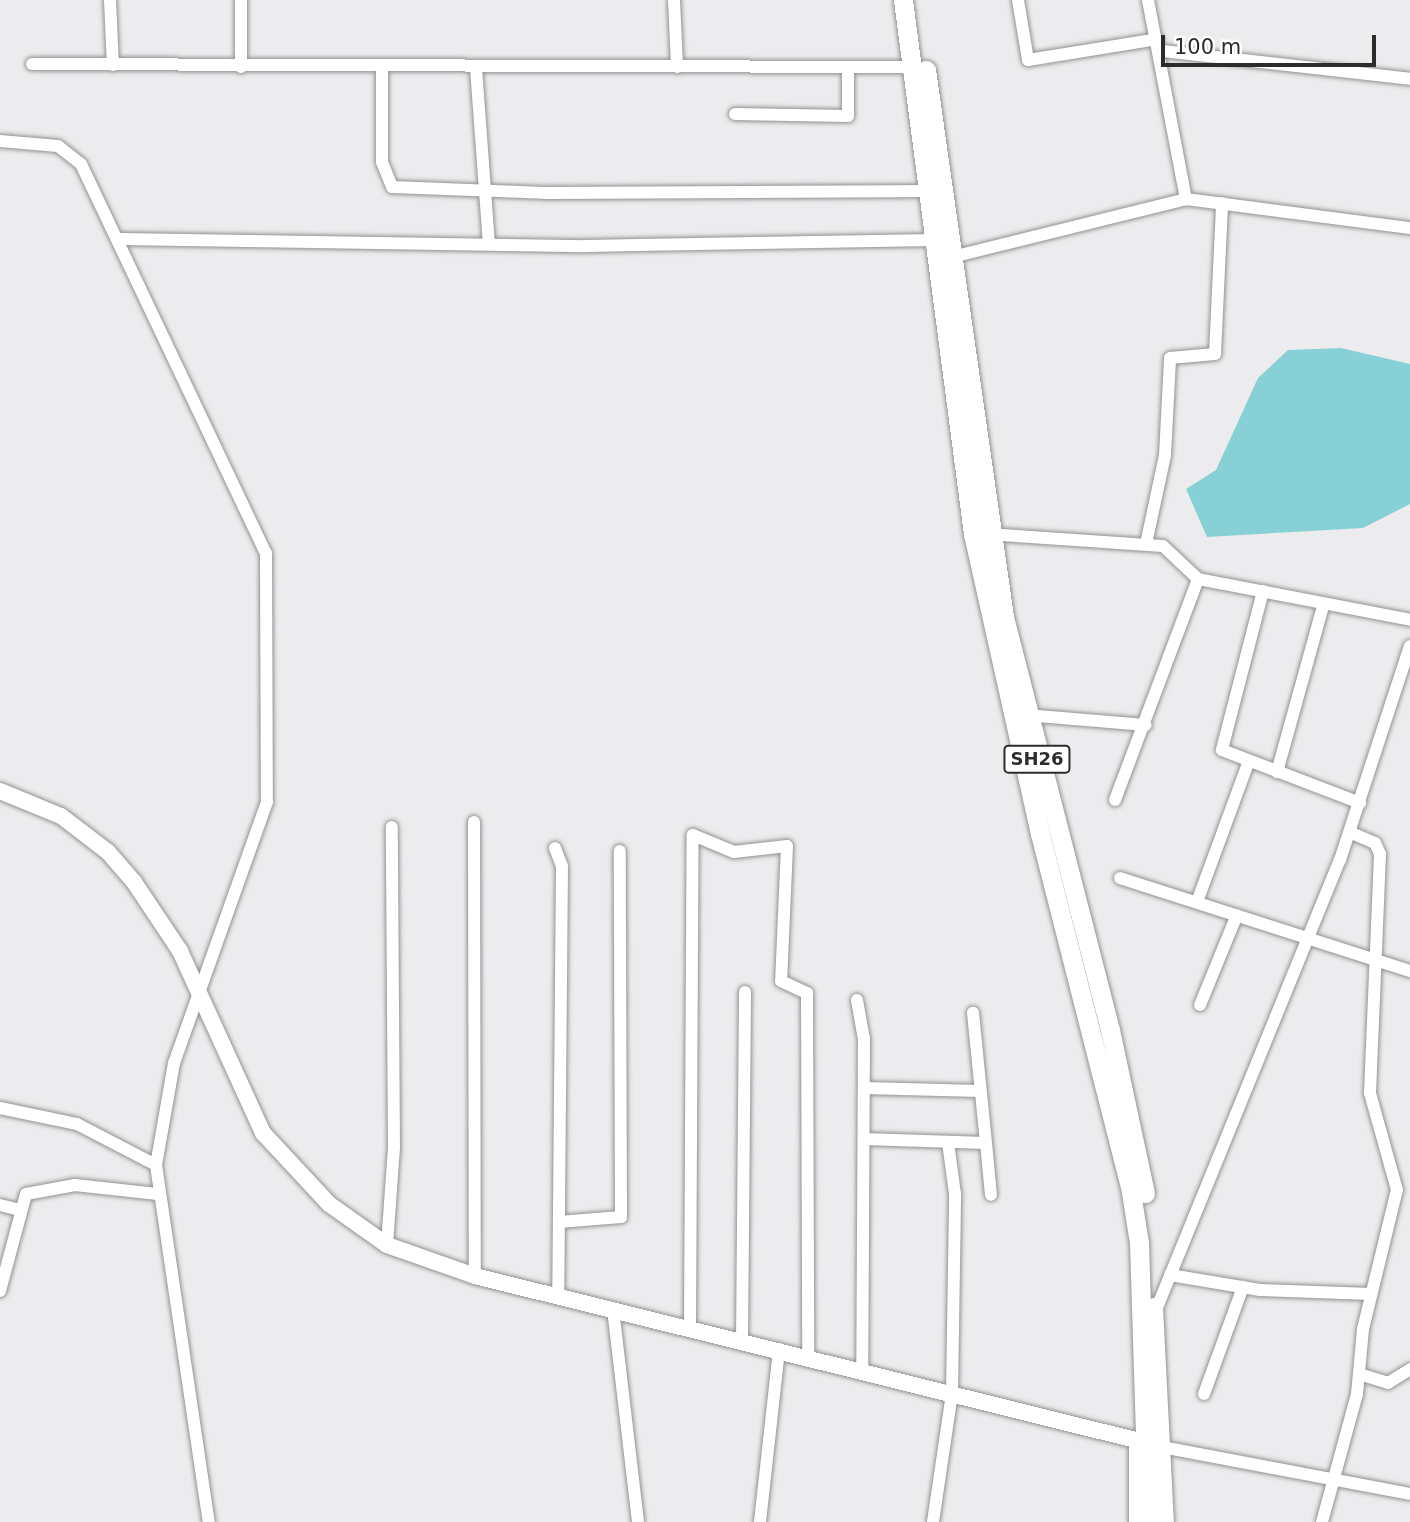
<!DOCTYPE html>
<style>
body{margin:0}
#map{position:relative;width:1410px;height:1522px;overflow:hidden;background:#ececee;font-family:"DejaVu Sans",sans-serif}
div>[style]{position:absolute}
.water>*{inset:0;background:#87d0d5}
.roads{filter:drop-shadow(0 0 2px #919293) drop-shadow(0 0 2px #919293)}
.minor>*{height:12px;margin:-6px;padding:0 6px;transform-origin:6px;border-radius:6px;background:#fff}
.tertiary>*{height:16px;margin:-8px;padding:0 8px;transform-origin:8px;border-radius:8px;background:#fff}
.primary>*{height:19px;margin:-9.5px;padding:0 9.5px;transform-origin:9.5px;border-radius:9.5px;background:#fff}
span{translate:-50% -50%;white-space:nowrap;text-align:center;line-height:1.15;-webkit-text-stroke:5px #fff;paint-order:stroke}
.shield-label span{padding:2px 5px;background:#fff;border:2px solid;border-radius:5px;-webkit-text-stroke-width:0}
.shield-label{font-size:18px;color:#2c2c2d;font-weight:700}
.scale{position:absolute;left:1161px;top:35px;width:215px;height:32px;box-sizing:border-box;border:4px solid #2c2c2d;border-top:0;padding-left:9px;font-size:21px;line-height:24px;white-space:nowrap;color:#2c2c2d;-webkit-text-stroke:5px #fff;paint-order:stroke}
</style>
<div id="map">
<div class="water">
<i style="clip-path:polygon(1341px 348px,1410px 364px,1410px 504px,1363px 528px,1207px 537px,1186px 489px,1216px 470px,1258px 378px,1288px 350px)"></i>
</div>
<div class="roads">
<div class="minor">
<i style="left:110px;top:0;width:65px;rotate:87.4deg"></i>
<i style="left:674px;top:0;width:67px;rotate:87.4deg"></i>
<i style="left:1018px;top:0;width:61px;rotate:80.5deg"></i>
<i style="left:1028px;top:60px;width:131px;rotate:-9.2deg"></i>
<i style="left:1148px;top:0;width:203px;rotate:79.2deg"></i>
<i style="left:1162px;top:51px;width:250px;rotate:6.4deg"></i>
<i style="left:32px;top:64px;width:881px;rotate:0.2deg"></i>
<i style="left:241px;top:67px;width:67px;rotate:-90deg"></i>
<i style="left:382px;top:68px;width:94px;rotate:90deg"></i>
<i style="left:382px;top:162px;width:27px;rotate:68deg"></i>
<i style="left:392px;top:187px;width:153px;rotate:2.2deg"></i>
<i style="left:545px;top:193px;width:383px;rotate:-0.3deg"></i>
<i style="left:476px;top:68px;width:176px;rotate:85.8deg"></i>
<i style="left:735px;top:114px;width:113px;rotate:1deg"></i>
<i style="left:848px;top:116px;width:49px;rotate:-90deg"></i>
<i style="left:0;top:141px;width:58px;rotate:4.9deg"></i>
<i style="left:58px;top:146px;width:29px;rotate:38deg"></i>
<i style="left:81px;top:164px;width:431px;rotate:64.6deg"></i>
<i style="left:266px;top:553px;width:249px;rotate:89.8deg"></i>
<i style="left:267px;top:802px;width:277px;rotate:109.6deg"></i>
<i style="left:174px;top:1063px;width:104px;rotate:100deg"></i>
<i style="left:156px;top:1165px;width:361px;rotate:81.6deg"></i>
<i style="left:120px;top:239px;width:466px;rotate:0.9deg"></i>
<i style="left:586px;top:246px;width:348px;rotate:-1deg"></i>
<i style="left:952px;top:257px;width:241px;rotate:-13.9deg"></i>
<i style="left:1186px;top:199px;width:226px;rotate:7.4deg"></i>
<i style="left:987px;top:534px;width:176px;rotate:3.9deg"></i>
<i style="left:1163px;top:546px;width:48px;rotate:43.3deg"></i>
<i style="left:1198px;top:579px;width:216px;rotate:10.9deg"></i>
<i style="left:1146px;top:544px;width:91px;rotate:-77.9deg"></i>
<i style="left:1165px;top:455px;width:97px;rotate:-87deg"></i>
<i style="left:1170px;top:358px;width:45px;rotate:-5.1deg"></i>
<i style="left:1215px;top:354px;width:151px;rotate:-87.3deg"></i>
<i style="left:1263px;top:591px;width:164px;rotate:104.5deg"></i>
<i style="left:1222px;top:750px;width:148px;rotate:21deg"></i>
<i style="left:1026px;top:715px;width:120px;rotate:4.8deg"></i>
<i style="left:1277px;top:772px;width:175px;rotate:-74.5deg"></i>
<i style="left:1115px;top:800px;width:236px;rotate:-69.4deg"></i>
<i style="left:474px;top:822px;width:454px;rotate:89.9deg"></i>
<i style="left:555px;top:848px;width:19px;rotate:69deg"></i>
<i style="left:562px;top:866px;width:430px;rotate:90.5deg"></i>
<i style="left:1120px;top:878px;width:305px;rotate:17.8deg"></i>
<i style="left:1197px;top:902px;width:150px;rotate:-69.8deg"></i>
<i style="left:857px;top:1000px;width:39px;rotate:80deg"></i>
<i style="left:864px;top:1038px;width:331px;rotate:90.3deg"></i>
<i style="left:1200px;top:1005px;width:97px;rotate:-67.7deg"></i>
<i style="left:864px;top:1088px;width:116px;rotate:1.5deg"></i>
<i style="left:0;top:1108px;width:79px;rotate:11.7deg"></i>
<i style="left:77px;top:1124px;width:89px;rotate:27.4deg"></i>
<i style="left:864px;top:1139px;width:122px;rotate:1.9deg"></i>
<i style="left:986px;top:1143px;width:131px;rotate:-95.7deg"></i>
<i style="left:986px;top:1143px;width:52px;rotate:84.5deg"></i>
<i style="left:0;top:1205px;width:21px;rotate:14deg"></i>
<i style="left:559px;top:1222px;width:62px;rotate:-4.6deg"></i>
<i style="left:621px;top:1217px;width:366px;rotate:-90.2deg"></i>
<i style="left:387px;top:1245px;width:97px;rotate:-85.9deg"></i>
<i style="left:394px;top:1148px;width:321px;rotate:-90.4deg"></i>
<i style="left:1170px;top:1275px;width:91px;rotate:9.5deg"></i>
<i style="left:1260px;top:1290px;width:111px;rotate:2.1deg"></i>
<i style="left:0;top:1291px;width:100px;rotate:-75deg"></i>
<i style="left:26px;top:1194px;width:50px;rotate:-10.4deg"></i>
<i style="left:75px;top:1185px;width:83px;rotate:6.2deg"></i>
<i style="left:613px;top:1309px;width:214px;rotate:83.3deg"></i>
<i style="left:1154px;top:1315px;width:492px;rotate:-67.8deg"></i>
<i style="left:1340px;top:860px;width:225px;rotate:-71.9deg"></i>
<i style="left:690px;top:1328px;width:493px;rotate:-89.7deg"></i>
<i style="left:693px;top:835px;width:44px;rotate:22.5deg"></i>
<i style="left:734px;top:852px;width:53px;rotate:-6.5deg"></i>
<i style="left:787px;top:846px;width:135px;rotate:92.5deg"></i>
<i style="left:781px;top:981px;width:29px;rotate:25deg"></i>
<i style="left:807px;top:993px;width:363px;rotate:89.8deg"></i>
<i style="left:742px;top:1340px;width:348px;rotate:-89.5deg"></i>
<i style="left:1359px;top:1374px;width:30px;rotate:17deg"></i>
<i style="left:1388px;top:1383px;width:26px;rotate:-32deg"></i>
<i style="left:1204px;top:1394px;width:114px;rotate:-70deg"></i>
<i style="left:1162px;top:1447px;width:252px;rotate:10.7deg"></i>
<i style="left:760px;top:1522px;width:174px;rotate:-83.7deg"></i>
<i style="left:933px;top:1522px;width:130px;rotate:-81.6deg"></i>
<i style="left:952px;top:1393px;width:199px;rotate:-89.1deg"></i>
<i style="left:955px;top:1194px;width:52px;rotate:-97.7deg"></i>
<i style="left:1135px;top:1522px;width:82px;rotate:-90deg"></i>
<i style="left:1322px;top:1522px;width:133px;rotate:-74.7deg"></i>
<i style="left:1357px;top:1394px;width:65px;rotate:-84.7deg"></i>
<i style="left:1363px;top:1329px;width:143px;rotate:-76.3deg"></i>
<i style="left:1397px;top:1190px;width:101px;rotate:-105.6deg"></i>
<i style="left:1370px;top:1093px;width:239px;rotate:-87.6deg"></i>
<i style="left:1380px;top:854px;width:12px;rotate:-114deg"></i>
<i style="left:1375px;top:843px;width:28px;rotate:-157deg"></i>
</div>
<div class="tertiary">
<i style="left:0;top:791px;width:66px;rotate:22.3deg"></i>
<i style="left:61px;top:816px;width:59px;rotate:37.5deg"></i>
<i style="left:108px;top:852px;width:40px;rotate:49deg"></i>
<i style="left:134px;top:882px;width:83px;rotate:56.3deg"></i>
<i style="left:180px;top:951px;width:200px;rotate:65.5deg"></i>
<i style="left:263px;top:1133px;width:97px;rotate:47.1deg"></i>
<i style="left:329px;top:1204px;width:71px;rotate:35.3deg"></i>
<i style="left:387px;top:1245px;width:93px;rotate:19.4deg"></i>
<i style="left:475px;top:1276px;width:702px;rotate:13.94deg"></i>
</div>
<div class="primary">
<i style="left:903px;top:0;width:539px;rotate:82.53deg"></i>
<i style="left:973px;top:534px;width:307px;rotate:77.4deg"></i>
<i style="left:1040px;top:834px;width:363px;rotate:75.7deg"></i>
<i style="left:1130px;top:1186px;width:58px;rotate:81deg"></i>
<i style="left:1139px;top:1243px;width:279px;rotate:88.2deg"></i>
<i style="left:926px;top:70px;width:553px;rotate:81.88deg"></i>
<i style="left:1004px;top:617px;width:426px;rotate:75.6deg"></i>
<i style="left:1110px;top:1030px;width:167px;rotate:77.9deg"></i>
<i style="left:1153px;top:1307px;width:215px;rotate:87.1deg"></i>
</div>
</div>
<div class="shield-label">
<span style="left:1037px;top:759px">SH26</span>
</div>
<div class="scale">100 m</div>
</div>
